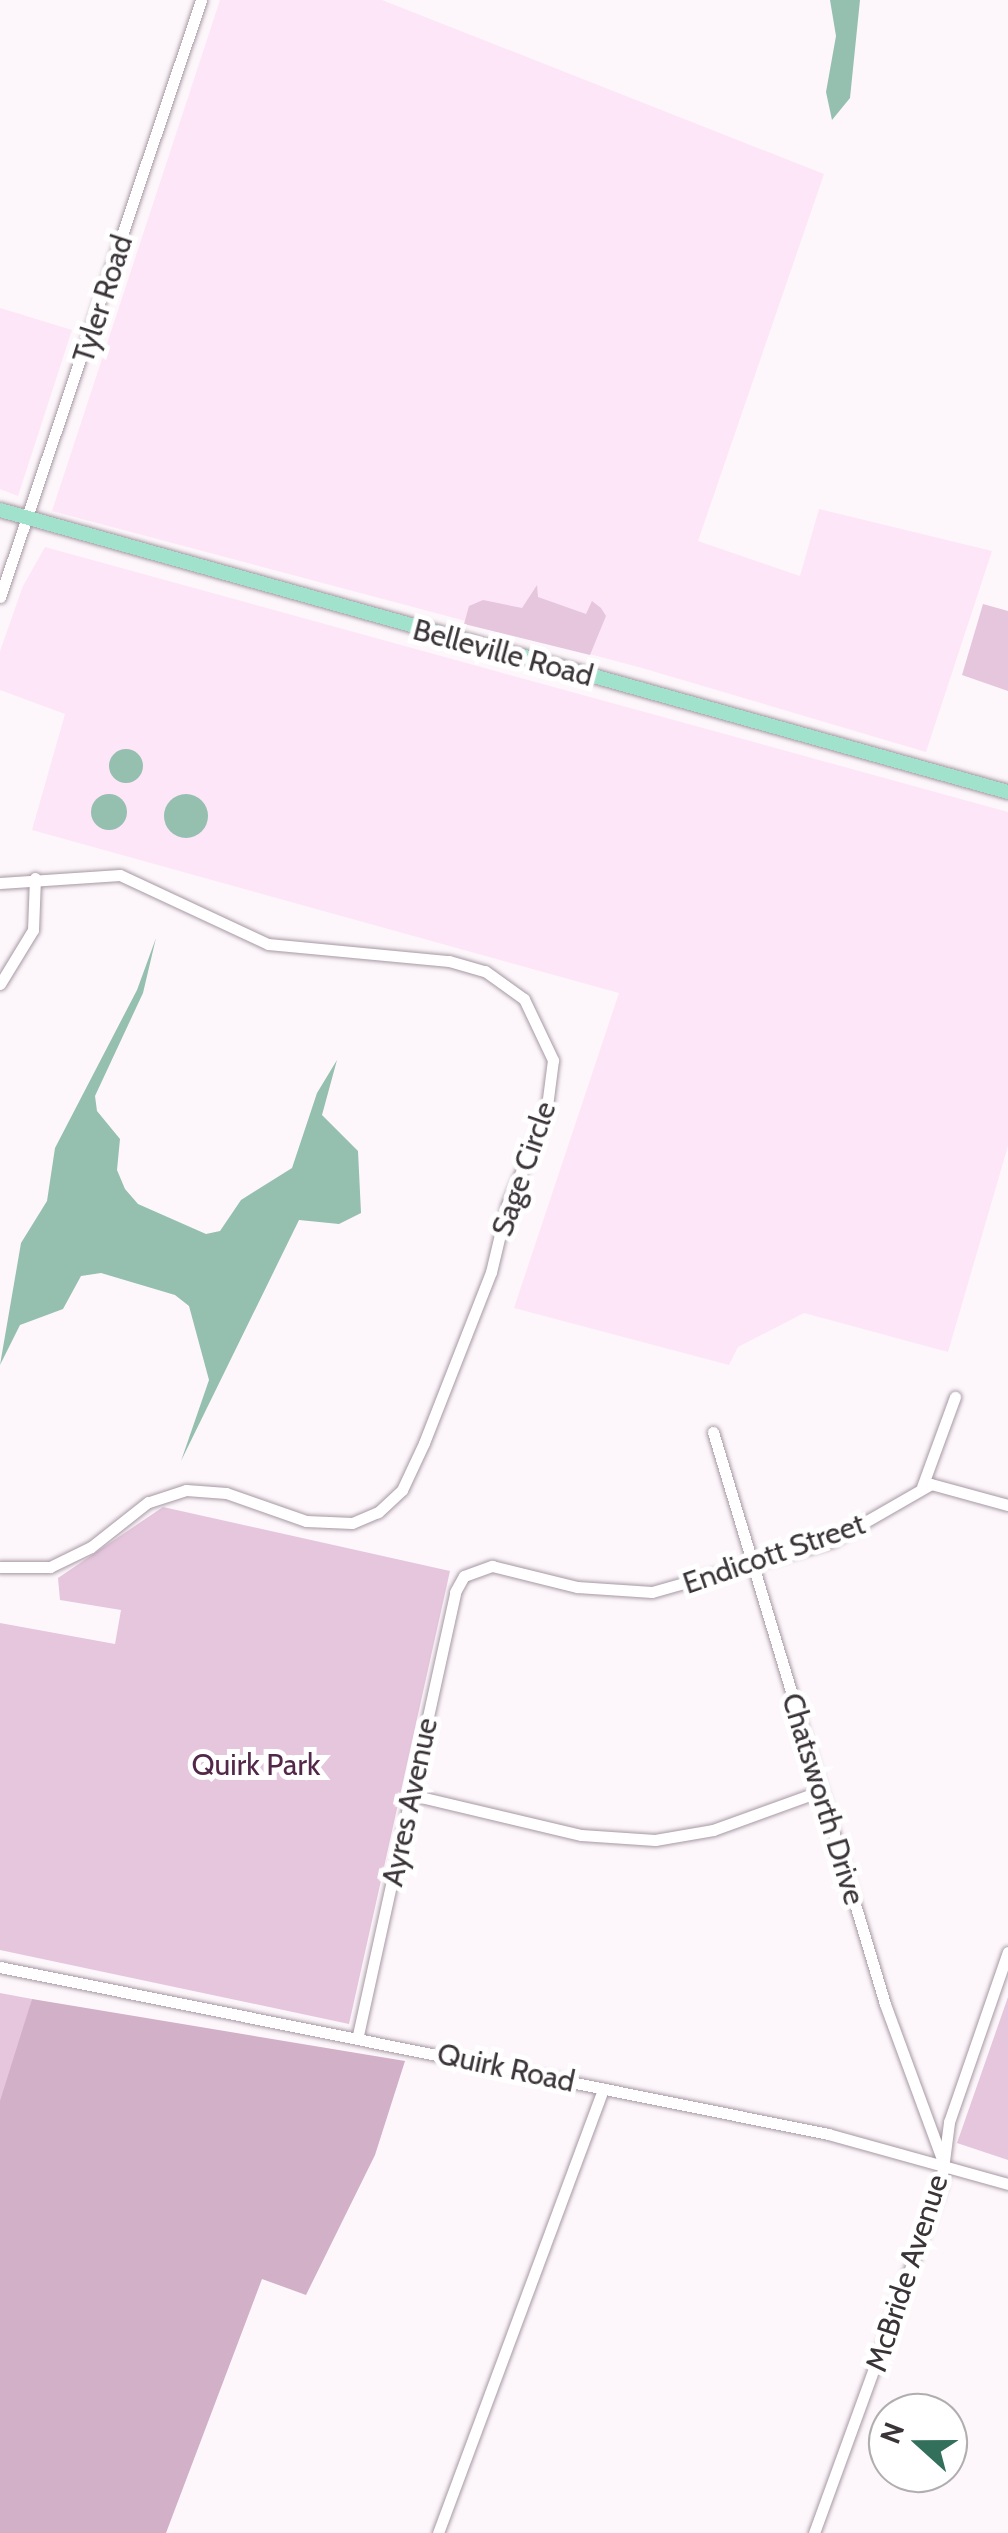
<!DOCTYPE html>
<style>
body{margin:0}
#map{position:relative;width:1008px;height:2533px;overflow:hidden;background:#fdf7fb;font-family:Cabin,sans-serif}
div>[style]{position:absolute}
.built>*{inset:0;background:#fde6f7}
.green>*{inset:0;background:#e5c6dd}
.forest>*{inset:0;background:#d1b0c8}
.water>*{inset:0;background:#95bfaf}
.round{border-radius:50%}
.roads{filter:drop-shadow(0 0 2px #a798a3) drop-shadow(0 0 2px #a798a3)}
.minor>*{height:11px;margin:-5.5px;padding:0 5.5px;transform-origin:5.5px;border-radius:5.5px;background:#fff}
.major>*{height:14px;margin:-7px;padding:0 7px;transform-origin:7px;border-radius:7px;background:#a1e2cd}
span{translate:-50% -50%;white-space:nowrap;text-align:center;line-height:1.15;-webkit-text-stroke:10px #fff;paint-order:stroke}
.street-label{font-size:30px;color:#3a3438}
.park-label{font-size:30px;color:#522749}
.north{position:absolute;left:868px;top:2393px;width:100px;height:100px;box-sizing:border-box;background:#fff;border:2px solid #b0aeaf;border-radius:50%;rotate:291deg;font-size:28px;font-weight:700;line-height:40px;text-align:center;color:#3a3438}
.north::after{content:'';display:block;margin:auto;width:35px;height:45px;background:#32705c;clip-path:polygon(50% 0,100% 100%,50% 72%,0 100%)}
</style>
<div id="map">
<div class="built">
<i style="clip-path:polygon(220px 0,382px 0,824px 174px,698px 541px,800px 576px,819px 509px,992px 551px,926px 752px,642px 668px,52px 511px)"></i>
<i style="clip-path:polygon(0 308px,72px 330px,18px 496px,0 489px)"></i>
<i style="clip-path:polygon(45px 547px,1008px 812px,1008px 1146px,948px 1352px,804px 1313px,738px 1347px,729px 1365px,514px 1308px,619px 993px,32px 830px,65px 714px,0 690px,0 651px,23px 586px)"></i>
</div>
<div class="green">
<i style="clip-path:polygon(537px 585px,538px 597px,586px 614px,592px 601px,601px 608px,606px 616px,590px 655px,464px 624px,469px 606px,483px 600px,522px 608px)"></i>
<i style="clip-path:polygon(983px 604px,1008px 611px,1008px 691px,962px 675px)"></i>
<i style="clip-path:polygon(163px 1507px,450px 1571px,349px 2024px,0 1950px,0 1623px,115px 1644px,121px 1610px,60px 1600px,58px 1578px)"></i>
<i style="clip-path:polygon(0 1993px,32px 1999px,0 2125px)"></i>
<i style="clip-path:polygon(1008px 1997px,1008px 2160px,957px 2143px)"></i>
</div>
<div class="forest">
<i style="clip-path:polygon(32px 1999px,405px 2061px,375px 2155px,306px 2295px,262px 2279px,166px 2533px,0 2533px,0 2101px)"></i>
</div>
<div class="water">
<i style="clip-path:polygon(830px 0,860px 0,850px 98px,832px 120px,826px 92px,836px 36px)"></i>
<i class="round" style="left:109px;top:749px;width:34px;height:34px"></i>
<i class="round" style="left:164px;top:794px;width:44px;height:44px"></i>
<i class="round" style="left:91px;top:794px;width:36px;height:36px"></i>
<i style="clip-path:polygon(156px 938px,143px 993px,95px 1096px,97px 1111px,120px 1139px,117px 1170px,125px 1189px,138px 1204px,206px 1234px,220px 1231px,241px 1200px,292px 1168px,317px 1093px,337px 1060px,322px 1115px,358px 1151px,361px 1213px,339px 1224px,299px 1220px,181px 1461px,209px 1380px,189px 1306px,175px 1295px,101px 1273px,81px 1276px,63px 1309px,20px 1325px,0 1365px,21px 1243px,47px 1201px,55px 1148px,137px 990px)"></i>
</div>
<div class="roads">
<div class="minor">
<i style="left:0;top:597px;width:630px;rotate:-71.39deg"></i>
<i style="left:0;top:883px;width:120px;rotate:-3.8deg"></i>
<i style="left:120px;top:875px;width:163px;rotate:25deg"></i>
<i style="left:268px;top:944px;width:182px;rotate:5.4deg"></i>
<i style="left:449px;top:961px;width:37px;rotate:16deg"></i>
<i style="left:485px;top:971px;width:48px;rotate:35.7deg"></i>
<i style="left:524px;top:999px;width:68px;rotate:64.6deg"></i>
<i style="left:553px;top:1060px;width:54px;rotate:97.4deg"></i>
<i style="left:546px;top:1114px;width:99px;rotate:113.2deg"></i>
<i style="left:507px;top:1205px;width:69px;rotate:103.4deg"></i>
<i style="left:491px;top:1272px;width:184px;rotate:111.4deg"></i>
<i style="left:424px;top:1443px;width:52px;rotate:115.1deg"></i>
<i style="left:402px;top:1490px;width:33px;rotate:137deg"></i>
<i style="left:378px;top:1512px;width:28px;rotate:157deg"></i>
<i style="left:352px;top:1523px;width:46px;rotate:-177.5deg"></i>
<i style="left:306px;top:1521px;width:85px;rotate:-160.7deg"></i>
<i style="left:226px;top:1493px;width:40px;rotate:-175.7deg"></i>
<i style="left:186px;top:1490px;width:40px;rotate:162deg"></i>
<i style="left:148px;top:1502px;width:73px;rotate:141.7deg"></i>
<i style="left:91px;top:1547px;width:46px;rotate:154deg"></i>
<i style="left:50px;top:1567px;width:50px;rotate:180deg"></i>
<i style="left:0;top:984px;width:63px;rotate:-58.6deg"></i>
<i style="left:33px;top:930px;width:52px;rotate:-87.8deg"></i>
<i style="left:713px;top:1432px;width:597px;rotate:73.26deg"></i>
<i style="left:885px;top:2004px;width:168px;rotate:69.8deg"></i>
<i style="left:922px;top:1487px;width:96px;rotate:-69.9deg"></i>
<i style="left:412px;top:1795px;width:174px;rotate:13.3deg"></i>
<i style="left:581px;top:1835px;width:74px;rotate:3.9deg"></i>
<i style="left:655px;top:1840px;width:59px;rotate:-9.8deg"></i>
<i style="left:713px;top:1830px;width:115px;rotate:-19.9deg"></i>
<i style="left:0;top:1967px;width:845px;rotate:11.4deg"></i>
<i style="left:828px;top:2134px;width:187px;rotate:15.5deg"></i>
<i style="left:358px;top:2035px;width:453px;rotate:-77.6deg"></i>
<i style="left:455px;top:1592px;width:18px;rotate:-61deg"></i>
<i style="left:464px;top:1576px;width:30px;rotate:-20deg"></i>
<i style="left:492px;top:1566px;width:88px;rotate:13.9deg"></i>
<i style="left:577px;top:1587px;width:75px;rotate:3.8deg"></i>
<i style="left:652px;top:1592px;width:187px;rotate:-15.8deg"></i>
<i style="left:832px;top:1541px;width:114px;rotate:-29.9deg"></i>
<i style="left:931px;top:1484px;width:80px;rotate:15.3deg"></i>
<i style="left:438px;top:2533px;width:474px;rotate:-69.6deg"></i>
<i style="left:814px;top:2533px;width:371px;rotate:-70deg"></i>
<i style="left:941px;top:2184px;width:63px;rotate:-82.6deg"></i>
<i style="left:949px;top:2122px;width:180px;rotate:-70.9deg"></i>
</div>
<div class="major">
<i style="left:0;top:510px;width:1047px;rotate:15.63deg"></i>
</div>
</div>
<div class="street-label">
<span style="left:103px;top:299px;rotate:-72deg">Tyler Road</span>
<span style="left:503px;top:653px;rotate:15deg">Belleville Road</span>
<span style="left:524px;top:1169px;rotate:-71deg">Sage Circle</span>
<span style="left:774px;top:1554px;rotate:-19deg">Endicott Street</span>
<span style="left:823px;top:1799px;rotate:73deg">Chatsworth Drive</span>
<span style="left:410px;top:1802px;rotate:-78deg">Ayres Avenue</span>
<span style="left:506px;top:2068px;rotate:12deg">Quirk Road</span>
<span style="left:907px;top:2273px;rotate:-72deg">McBride Avenue</span>
</div>
<div class="park-label">
<span style="left:256px;top:1765px">Quirk Park</span>
</div>
<div class="north">N</div>
</div>
